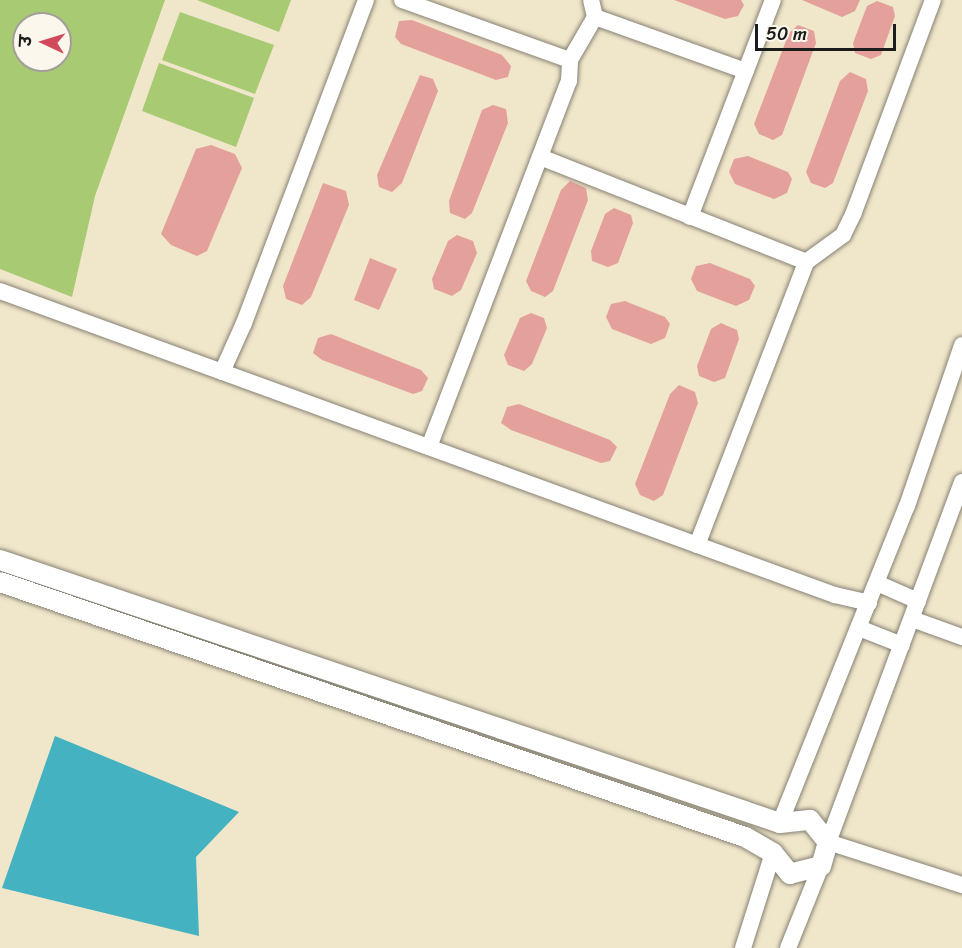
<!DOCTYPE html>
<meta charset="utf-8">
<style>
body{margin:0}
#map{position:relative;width:962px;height:948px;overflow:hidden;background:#f0e6ca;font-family:Sriracha,"Playpen Sans Deva",sans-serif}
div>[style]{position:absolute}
.green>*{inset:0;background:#a7ca73}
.water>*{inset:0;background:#45b2c1}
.building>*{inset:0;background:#e4a19c}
.roads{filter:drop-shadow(0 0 2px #868173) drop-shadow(0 0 2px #868173)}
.minor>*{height:16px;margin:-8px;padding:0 8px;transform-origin:8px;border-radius:8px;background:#fff}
.tertiary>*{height:20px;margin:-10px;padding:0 10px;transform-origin:10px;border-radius:10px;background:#fff}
span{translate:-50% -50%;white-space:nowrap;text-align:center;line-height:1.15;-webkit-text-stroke:5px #fbf7ec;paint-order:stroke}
.north{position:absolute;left:12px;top:12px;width:60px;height:60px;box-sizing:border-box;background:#fbf7ec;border:2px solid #a29f99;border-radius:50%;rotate:274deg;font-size:16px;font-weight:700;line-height:24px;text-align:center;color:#1c1c1c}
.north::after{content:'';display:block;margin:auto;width:21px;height:27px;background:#d1495b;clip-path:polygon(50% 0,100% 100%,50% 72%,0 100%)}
.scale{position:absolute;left:755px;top:24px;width:141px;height:27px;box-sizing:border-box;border:3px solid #1c1c1c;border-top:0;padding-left:8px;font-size:18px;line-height:21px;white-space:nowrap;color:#1c1c1c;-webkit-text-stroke:4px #fbf7ec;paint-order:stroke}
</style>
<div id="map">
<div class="green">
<i style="clip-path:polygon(evenodd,0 0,165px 0,95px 196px,72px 297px,0 269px,0 0,24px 24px,60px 24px,60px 60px,24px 60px,24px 24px)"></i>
<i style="clip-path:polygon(197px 0,291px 0,279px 32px)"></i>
<i style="clip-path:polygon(180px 12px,274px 45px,255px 94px,162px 60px)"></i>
<i style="clip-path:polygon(159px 63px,254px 98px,236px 147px,142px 111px)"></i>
</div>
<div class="water">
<i style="clip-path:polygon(55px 736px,239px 812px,196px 857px,199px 936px,2px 888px)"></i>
</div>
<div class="building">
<i style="clip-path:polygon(674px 0,741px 0,744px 5px,738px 16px,725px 19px)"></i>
<i style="clip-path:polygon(802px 0,860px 0,855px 11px,842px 17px)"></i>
<i style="clip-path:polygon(877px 1px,893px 7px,895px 16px,881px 55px,871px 59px,855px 53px,853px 43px,867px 6px)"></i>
<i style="clip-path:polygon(412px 20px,502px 55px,511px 66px,508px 77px,496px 80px,401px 44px,395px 37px,399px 21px)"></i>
<i style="clip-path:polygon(798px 25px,814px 31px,816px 43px,782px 135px,773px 140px,759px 134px,754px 124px,789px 33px)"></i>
<i style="clip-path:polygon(850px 72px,866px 79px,868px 91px,833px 183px,825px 188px,811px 183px,806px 172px,840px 81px)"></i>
<i style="clip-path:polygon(420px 75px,433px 79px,438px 91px,402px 183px,392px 192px,379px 187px,377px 175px)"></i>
<i style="clip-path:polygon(493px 105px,506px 109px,508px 123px,472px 213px,465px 219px,450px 213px,449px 201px,482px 110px)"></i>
<i style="clip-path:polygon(211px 145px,235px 154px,242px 168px,207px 251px,197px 256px,171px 245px,161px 234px,196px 149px)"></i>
<i style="clip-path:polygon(748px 156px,788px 172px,792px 179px,787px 193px,774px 199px,735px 184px,729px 172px,734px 159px)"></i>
<i style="clip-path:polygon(570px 181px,586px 188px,588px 200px,553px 291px,545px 297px,531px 291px,526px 281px,561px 190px)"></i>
<i style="clip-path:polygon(323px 183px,346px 191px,349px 205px,311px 297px,302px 305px,286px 299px,283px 286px)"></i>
<i style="clip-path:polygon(614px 208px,631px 215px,633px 223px,618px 263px,608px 267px,592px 261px,591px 251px,605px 214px)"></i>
<i style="clip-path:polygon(457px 235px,473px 241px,477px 253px,461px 290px,452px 296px,434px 289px,432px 279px,448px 241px)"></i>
<i style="clip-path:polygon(370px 258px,397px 269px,379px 310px,354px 300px)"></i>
<i style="clip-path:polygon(710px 263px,750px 279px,755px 286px,749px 300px,736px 306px,697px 291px,691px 279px,696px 266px)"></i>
<i style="clip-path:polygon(625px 301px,665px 317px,670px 324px,665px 338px,651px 344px,612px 329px,606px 317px,611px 304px)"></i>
<i style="clip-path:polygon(531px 313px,544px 318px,547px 328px,532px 364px,524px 371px,508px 365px,504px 355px,520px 318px)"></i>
<i style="clip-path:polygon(721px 323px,737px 330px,739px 339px,725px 378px,714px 382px,699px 376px,697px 366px,711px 329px)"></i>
<i style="clip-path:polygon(331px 334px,421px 370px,428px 378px,422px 391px,413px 394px,322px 360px,313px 353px,318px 338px)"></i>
<i style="clip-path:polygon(679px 385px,695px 392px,698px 403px,663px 495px,654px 501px,640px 495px,635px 484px,670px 394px)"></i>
<i style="clip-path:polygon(519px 404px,610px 440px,617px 447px,610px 461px,601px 463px,511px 430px,501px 423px,507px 407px)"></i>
</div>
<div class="roads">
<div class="minor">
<i style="left:402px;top:0;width:178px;rotate:19.7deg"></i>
<i style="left:595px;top:17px;width:160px;rotate:19.7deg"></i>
<i style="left:540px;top:157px;width:286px;rotate:21.5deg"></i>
<i style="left:690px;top:217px;width:232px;rotate:-69.1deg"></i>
<i style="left:0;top:291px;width:889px;rotate:20.01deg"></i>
<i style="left:835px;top:595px;width:35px;rotate:13deg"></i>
<i style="left:222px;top:372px;width:54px;rotate:-65.8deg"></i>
<i style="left:244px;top:323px;width:345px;rotate:-69.3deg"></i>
<i style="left:429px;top:447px;width:392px;rotate:-69.1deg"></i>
<i style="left:569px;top:81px;width:21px;rotate:-87deg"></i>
<i style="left:570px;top:60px;width:50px;rotate:-59.8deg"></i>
<i style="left:595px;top:17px;width:17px;rotate:-103deg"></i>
<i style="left:962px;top:482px;width:384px;rotate:110.4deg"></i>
<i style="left:828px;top:842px;width:141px;rotate:17.8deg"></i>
<i style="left:697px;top:545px;width:303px;rotate:-68.9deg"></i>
<i style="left:806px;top:262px;width:46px;rotate:-36.1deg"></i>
<i style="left:843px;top:235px;width:25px;rotate:-64deg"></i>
<i style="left:854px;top:212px;width:226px;rotate:-69.6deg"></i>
<i style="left:877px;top:583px;width:45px;rotate:23.7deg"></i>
<i style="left:912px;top:619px;width:53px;rotate:19.8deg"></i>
<i style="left:859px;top:628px;width:46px;rotate:21.6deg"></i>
<i style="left:780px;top:823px;width:341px;rotate:-68.2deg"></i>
<i style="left:907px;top:506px;width:170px;rotate:-71.1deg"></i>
<i style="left:743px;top:948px;width:100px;rotate:-72.5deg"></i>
<i style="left:788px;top:948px;width:88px;rotate:-68.1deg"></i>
</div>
<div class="tertiary">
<i style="left:0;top:560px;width:823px;rotate:18.63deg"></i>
<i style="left:780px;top:823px;width:30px;rotate:-6deg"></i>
<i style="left:810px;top:820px;width:28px;rotate:51deg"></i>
<i style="left:828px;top:842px;width:25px;rotate:106deg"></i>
<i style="left:821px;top:866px;width:32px;rotate:166deg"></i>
<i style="left:790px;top:874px;width:27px;rotate:-129deg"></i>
<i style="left:773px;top:853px;width:32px;rotate:-150deg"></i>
<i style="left:745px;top:837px;width:787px;rotate:-161.1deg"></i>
</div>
</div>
<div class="north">उ</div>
<div class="scale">50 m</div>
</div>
